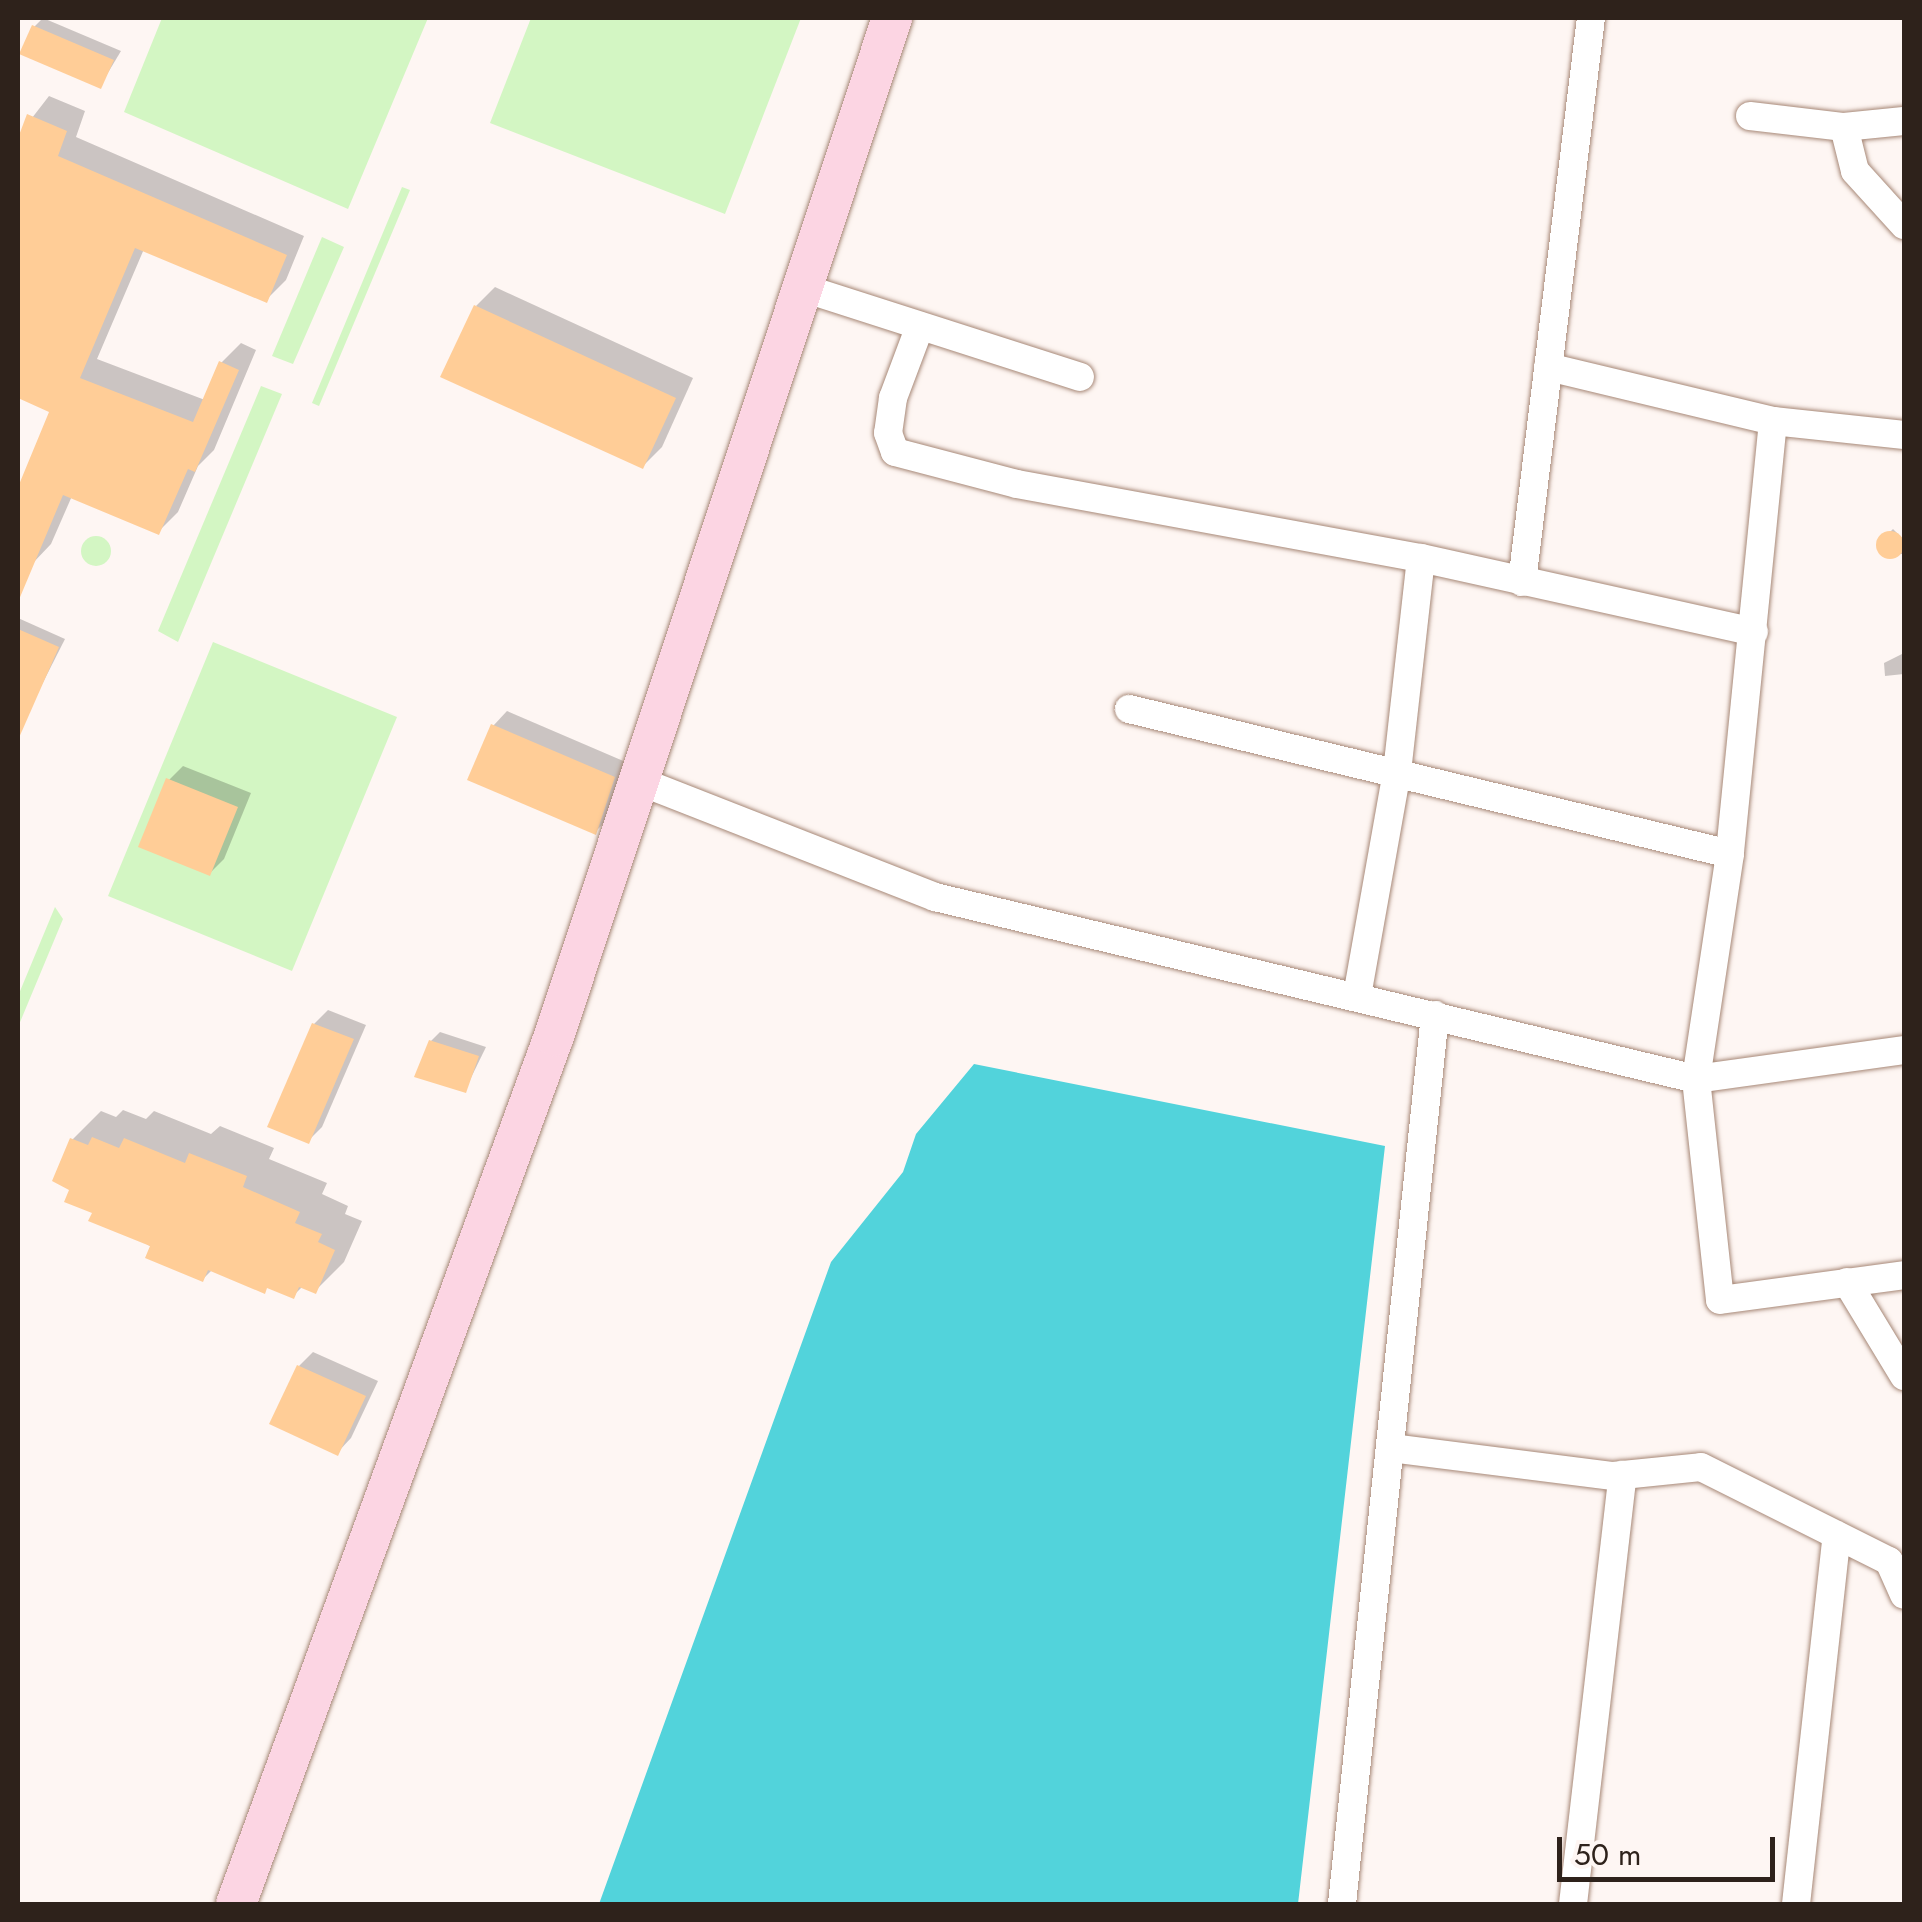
<!DOCTYPE html>
<style>
body{margin:0}
#map{position:relative;width:1922px;height:1922px;overflow:hidden;background:#fef6f3;font-family:Jost,sans-serif}
div>[style]{position:absolute}
.green>*{inset:0;background:#d3f6c3}
.round{border-radius:50%}
.water>*{inset:0;background:#52d3db}
.shadow>*{inset:0;background:#0003}
.building>*{inset:0;background:#ffcd97}
.roads{filter:drop-shadow(0 0 2px #a78877) drop-shadow(0 0 2px #a78877)}
.street>*{height:28px;margin:-14px;padding:0 14px;transform-origin:14px;border-radius:14px;background:#fff}
.secondary>*{height:40px;margin:-20px;padding:0 20px;transform-origin:20px;border-radius:20px;background:#fcd5e3}
span{translate:-50% -50%;white-space:nowrap;text-align:center;line-height:1.15;-webkit-text-stroke:9px #fef6f3;paint-order:stroke}
.frame{position:absolute;inset:0;border:20px solid #2e221b;pointer-events:none}
.scale{position:absolute;left:1557px;top:1837px;width:218px;height:45px;box-sizing:border-box;border:5px solid #2e221b;border-top:0;padding-left:12px;font-size:30px;line-height:35px;white-space:nowrap;color:#2e221b;-webkit-text-stroke:8px #fef6f3;paint-order:stroke}
</style>
<div id="map">
<div class="green">
<i style="clip-path:polygon(162px 18px,428px 18px,348px 209px,124px 112px)"></i>
<i style="clip-path:polygon(531px 18px,801px 18px,725px 214px,490px 123px)"></i>
<i style="clip-path:polygon(402px 187px,410px 190px,319px 406px,312px 403px)"></i>
<i style="clip-path:polygon(322px 237px,344px 247px,293px 364px,272px 356px)"></i>
<i style="clip-path:polygon(261px 386px,282px 394px,178px 642px,158px 631px)"></i>
<i class="round" style="left:81px;top:536px;width:30px;height:30px"></i>
<i style="clip-path:polygon(213px 642px,397px 717px,292px 971px,108px 896px)"></i>
<i style="clip-path:polygon(55px 907px,63px 919px,18px 1027px,18px 996px)"></i>
</div>
<div class="water">
<i style="clip-path:polygon(974px 1064px,1385px 1146px,1298px 1904px,599px 1904px,831px 1262px,903px 1172px,916px 1134px)"></i>
</div>
<div class="shadow">
<i style="clip-path:polygon(43px 18px,121px 51px,100px 86px,34px 27px)"></i>
<i style="clip-path:polygon(49px 96px,85px 111px,76px 137px,304px 236px,286px 280px,266px 300px,144px 249px,97px 359px,205px 400px,221px 363px,241px 343px,256px 350px,214px 450px,198px 466px,178px 512px,158px 532px,72px 496px,51px 544px,32px 564px,18px 558px,18px 494px,53px 410px,18px 395px,18px 136px)"></i>
<i style="clip-path:polygon(495px 287px,693px 378px,662px 447px,643px 466px,476px 306px)"></i>
<i style="clip-path:polygon(1893px 529px,1904px 540px,1904px 554px,1885px 554px,1879px 543px)"></i>
<i style="clip-path:polygon(18px 618px,65px 639px,26px 716px,18px 712px)"></i>
<i style="clip-path:polygon(1904px 653px,1904px 674px,1885px 676px,1884px 663px)"></i>
<i style="clip-path:polygon(507px 711px,628px 763px,609px 818px,595px 832px,493px 726px)"></i>
<i style="clip-path:polygon(183px 766px,251px 793px,224px 859px,210px 873px,169px 780px)"></i>
<i style="clip-path:polygon(328px 1010px,366px 1025px,322px 1127px,308px 1141px,314px 1024px)"></i>
<i style="clip-path:polygon(440px 1032px,486px 1047px,465px 1090px,431px 1041px)"></i>
<i style="clip-path:polygon(123px 1110px,146px 1119px,154px 1111px,211px 1134px,220px 1126px,274px 1148px,269px 1159px,327px 1183px,322px 1194px,348px 1206px,345px 1214px,362px 1221px,344px 1262px,315px 1291px,303px 1286px,293px 1296px,213px 1269px,203px 1279px,95px 1212px,73px 1188px,73px 1139px,101px 1111px,116px 1117px)"></i>
<i style="clip-path:polygon(313px 1352px,378px 1381px,351px 1438px,337px 1453px,299px 1366px)"></i>
</div>
<div class="building">
<i style="clip-path:polygon(32px 25px,114px 60px,101px 89px,19px 54px)"></i>
<i style="clip-path:polygon(27px 114px,67px 131px,58px 156px,287px 255px,267px 303px,135px 248px,80px 378px,193px 422px,219px 361px,239px 370px,195px 472px,188px 469px,159px 535px,63px 495px,18px 602px,18px 487px,49px 412px,18px 398px,18px 138px)"></i>
<i style="clip-path:polygon(474px 305px,676px 398px,643px 469px,440px 377px)"></i>
<i class="round" style="left:1876px;top:531px;width:28px;height:28px"></i>
<i style="clip-path:polygon(18px 629px,59px 647px,18px 740px)"></i>
<i style="clip-path:polygon(491px 724px,615px 777px,596px 835px,467px 780px)"></i>
<i style="clip-path:polygon(166px 778px,238px 807px,210px 876px,138px 847px)"></i>
<i style="clip-path:polygon(312px 1023px,354px 1039px,309px 1144px,267px 1127px)"></i>
<i style="clip-path:polygon(429px 1040px,479px 1056px,466px 1093px,414px 1077px)"></i>
<i style="clip-path:polygon(92px 1137px,119px 1148px,124px 1138px,185px 1163px,189px 1153px,247px 1176px,243px 1187px,300px 1212px,295px 1223px,322px 1234px,318px 1242px,335px 1250px,316px 1294px,299px 1287px,294px 1299px,267px 1288px,265px 1294px,208px 1270px,203px 1282px,145px 1258px,150px 1246px,88px 1221px,92px 1213px,64px 1202px,69px 1190px,52px 1181px,70px 1138px,88px 1145px)"></i>
<i style="clip-path:polygon(297px 1365px,366px 1396px,338px 1456px,269px 1424px)"></i>
</div>
<div class="roads">
<div class="street">
<i style="left:1750px;top:116px;width:95px;rotate:6.7deg"></i>
<i style="left:1844px;top:127px;width:60px;rotate:-5.7deg"></i>
<i style="left:1844px;top:127px;width:45px;rotate:76deg"></i>
<i style="left:1855px;top:171px;width:73px;rotate:47.8deg"></i>
<i style="left:800px;top:287px;width:294px;rotate:17.8deg"></i>
<i style="left:920px;top:326px;width:77px;rotate:110.6deg"></i>
<i style="left:893px;top:398px;width:35px;rotate:98deg"></i>
<i style="left:888px;top:433px;width:20px;rotate:70deg"></i>
<i style="left:895px;top:452px;width:126px;rotate:14.7deg"></i>
<i style="left:1017px;top:484px;width:411px;rotate:10.4deg"></i>
<i style="left:1421px;top:558px;width:341px;rotate:12.5deg"></i>
<i style="left:1548px;top:367px;width:231px;rotate:13.5deg"></i>
<i style="left:1773px;top:421px;width:132px;rotate:6.1deg"></i>
<i style="left:1773px;top:421px;width:435px;rotate:95.7deg"></i>
<i style="left:1730px;top:854px;width:228px;rotate:98.6deg"></i>
<i style="left:1696px;top:1079px;width:222px;rotate:83.8deg"></i>
<i style="left:1720px;top:1300px;width:186px;rotate:-7.7deg"></i>
<i style="left:1522px;top:582px;width:568px;rotate:-83.03deg"></i>
<i style="left:1129px;top:709px;width:618px;rotate:13.56deg"></i>
<i style="left:639px;top:781px;width:318px;rotate:21.4deg"></i>
<i style="left:935px;top:897px;width:782px;rotate:13.45deg"></i>
<i style="left:1696px;top:1079px;width:210px;rotate:-7.9deg"></i>
<i style="left:1357px;top:996px;width:228px;rotate:-79.9deg"></i>
<i style="left:1397px;top:772px;width:215px;rotate:-83.6deg"></i>
<i style="left:1847px;top:1282px;width:110px;rotate:58.8deg"></i>
<i style="left:1391px;top:1448px;width:224px;rotate:7.2deg"></i>
<i style="left:1613px;top:1476px;width:88px;rotate:-5.8deg"></i>
<i style="left:1701px;top:1467px;width:210px;rotate:26.6deg"></i>
<i style="left:1889px;top:1561px;width:37px;rotate:66deg"></i>
<i style="left:1342px;top:1904px;width:894px;rotate:-84.03deg"></i>
<i style="left:1573px;top:1904px;width:432px;rotate:-83.4deg"></i>
<i style="left:1796px;top:1904px;width:371px;rotate:-83.7deg"></i>
</div>
<div class="secondary">
<i style="left:236px;top:1904px;width:924px;rotate:-69.88deg"></i>
<i style="left:554px;top:1036px;width:1073px;rotate:-71.63deg"></i>
</div>
</div>
<div class="frame"></div>
<div class="scale">50 m</div>
</div>
